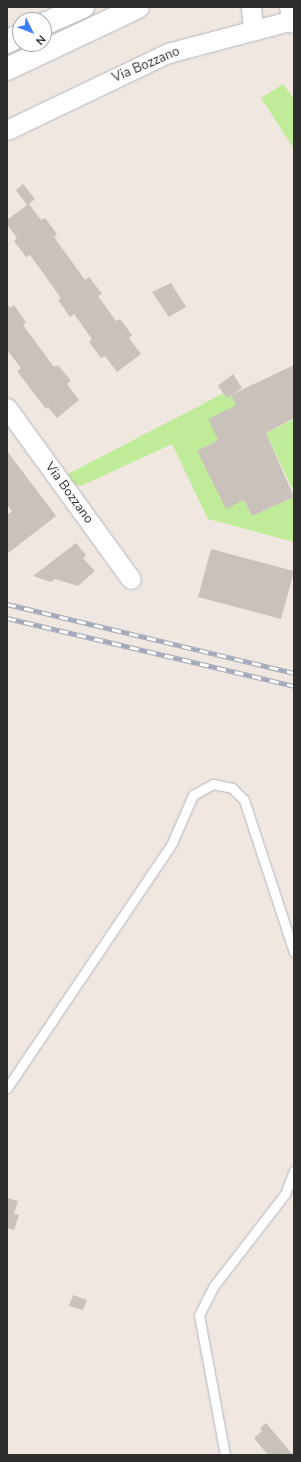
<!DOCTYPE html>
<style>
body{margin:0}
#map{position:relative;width:301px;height:1462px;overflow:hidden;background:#f0e7e0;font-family:"Nunito Sans",sans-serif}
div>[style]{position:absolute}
.green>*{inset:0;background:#c0eb98}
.building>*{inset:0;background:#c8c2bb}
.roads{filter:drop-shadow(0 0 1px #b3b8c2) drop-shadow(0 0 1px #b3b8c2)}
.service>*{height:9px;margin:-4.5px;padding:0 4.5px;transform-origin:4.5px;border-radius:4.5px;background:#fff}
.minor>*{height:19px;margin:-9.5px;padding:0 9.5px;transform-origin:9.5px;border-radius:9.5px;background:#fff}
.tertiary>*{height:22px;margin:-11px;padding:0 11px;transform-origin:11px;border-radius:11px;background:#fff}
.rail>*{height:4.5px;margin-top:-2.25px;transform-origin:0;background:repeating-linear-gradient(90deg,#fff 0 9px,#a1a8ba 0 18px);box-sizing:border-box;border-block:1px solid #a1a8ba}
span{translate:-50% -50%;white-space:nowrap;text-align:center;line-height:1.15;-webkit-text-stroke:3px #fff;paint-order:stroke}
.street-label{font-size:13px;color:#2e2e2e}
.frame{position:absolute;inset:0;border:8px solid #2e2e2e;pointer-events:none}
.north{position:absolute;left:12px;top:12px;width:40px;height:40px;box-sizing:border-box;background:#fff;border:1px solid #ababab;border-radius:50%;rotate:133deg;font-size:11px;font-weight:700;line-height:16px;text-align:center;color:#2e2e2e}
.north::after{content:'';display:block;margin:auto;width:14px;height:18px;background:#3e7dff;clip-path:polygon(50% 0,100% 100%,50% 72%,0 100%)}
</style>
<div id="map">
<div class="green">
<i style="clip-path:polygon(283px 84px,294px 99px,294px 149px,261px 98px)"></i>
<i style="clip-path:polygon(224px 393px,227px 398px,231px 395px,236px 405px,218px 440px,197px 451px,244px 500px,252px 516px,294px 497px,294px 542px,208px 519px,172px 444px,81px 486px,76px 485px,66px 475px)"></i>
<i style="clip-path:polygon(294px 419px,294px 492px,266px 433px)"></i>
</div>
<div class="building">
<i style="clip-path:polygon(23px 184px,35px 199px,29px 204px,41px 220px,45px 218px,57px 234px,54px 237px,85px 280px,89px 277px,102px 294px,98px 296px,116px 321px,120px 319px,132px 335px,129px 338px,141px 354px,117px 372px,105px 356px,101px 358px,89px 342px,92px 339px,74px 314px,70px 317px,58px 300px,61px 298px,30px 255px,26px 257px,14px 241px,17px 238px,7px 224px,7px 220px,27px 205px,16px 190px)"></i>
<i style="clip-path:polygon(171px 283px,186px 307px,169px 317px,152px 292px)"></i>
<i style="clip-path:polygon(7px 304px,10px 308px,14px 305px,26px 322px,23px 325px,54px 367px,58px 365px,71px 381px,67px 384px,79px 400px,57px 418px,48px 407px,46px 409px,17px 371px,21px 368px,7px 350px)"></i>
<i style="clip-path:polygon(294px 365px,294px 418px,266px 433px,294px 497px,252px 516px,244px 500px,226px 509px,197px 451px,218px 440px,208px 419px,236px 405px,231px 395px)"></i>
<i style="clip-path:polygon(233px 374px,242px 388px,227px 398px,218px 386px)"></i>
<i style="clip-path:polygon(7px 451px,56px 516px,7px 554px,7px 515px,12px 511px,7px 505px)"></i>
<i style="clip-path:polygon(76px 543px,86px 555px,83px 558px,95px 571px,78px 586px,55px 579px,51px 582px,33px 576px)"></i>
<i style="clip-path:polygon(211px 549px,294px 571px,281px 619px,198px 597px)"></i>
<i style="clip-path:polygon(7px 1198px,18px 1201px,14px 1214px,19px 1215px,14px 1230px,7px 1228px)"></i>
<i style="clip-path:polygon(73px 1295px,87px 1300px,83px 1310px,69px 1306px)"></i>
<i style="clip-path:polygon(266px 1423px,293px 1455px,268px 1455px,254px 1438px,262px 1431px,260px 1428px)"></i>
</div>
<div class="roads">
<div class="service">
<i style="left:7px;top:1088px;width:295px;rotate:-56deg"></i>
<i style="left:172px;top:843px;width:52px;rotate:-66.4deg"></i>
<i style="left:193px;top:795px;width:23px;rotate:-29deg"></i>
<i style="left:213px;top:784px;width:19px;rotate:12deg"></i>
<i style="left:232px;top:788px;width:17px;rotate:45deg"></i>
<i style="left:244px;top:800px;width:160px;rotate:71.8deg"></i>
<i style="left:225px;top:1455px;width:142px;rotate:-100.5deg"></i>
<i style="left:199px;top:1315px;width:31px;rotate:-63deg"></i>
<i style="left:213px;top:1287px;width:118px;rotate:-52.3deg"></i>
<i style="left:285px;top:1194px;width:25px;rotate:-69deg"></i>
</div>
<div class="minor">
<i style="left:251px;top:7px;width:23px;rotate:85deg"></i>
<i style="left:7px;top:130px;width:178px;rotate:-25.6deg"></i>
<i style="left:168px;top:53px;width:129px;rotate:-14.8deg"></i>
<i style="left:7px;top:408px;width:211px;rotate:54.1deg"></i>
</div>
<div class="tertiary">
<i style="left:291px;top:7px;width:15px;rotate:79deg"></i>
<i style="left:44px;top:24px;width:43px;rotate:-23.6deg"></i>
<i style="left:7px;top:42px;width:15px;rotate:-28deg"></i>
<i style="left:7px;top:69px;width:145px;rotate:-25.3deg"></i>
</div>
</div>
<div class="rail">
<i style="left:7px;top:604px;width:295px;rotate:13.5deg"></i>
<i style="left:7px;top:618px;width:295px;rotate:13.3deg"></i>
</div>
<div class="street-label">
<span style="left:146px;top:65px;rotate:-23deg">Via Bozzano</span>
<span style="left:69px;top:493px;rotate:54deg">Via Bozzano</span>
</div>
<div class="frame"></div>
<div class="north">N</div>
</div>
